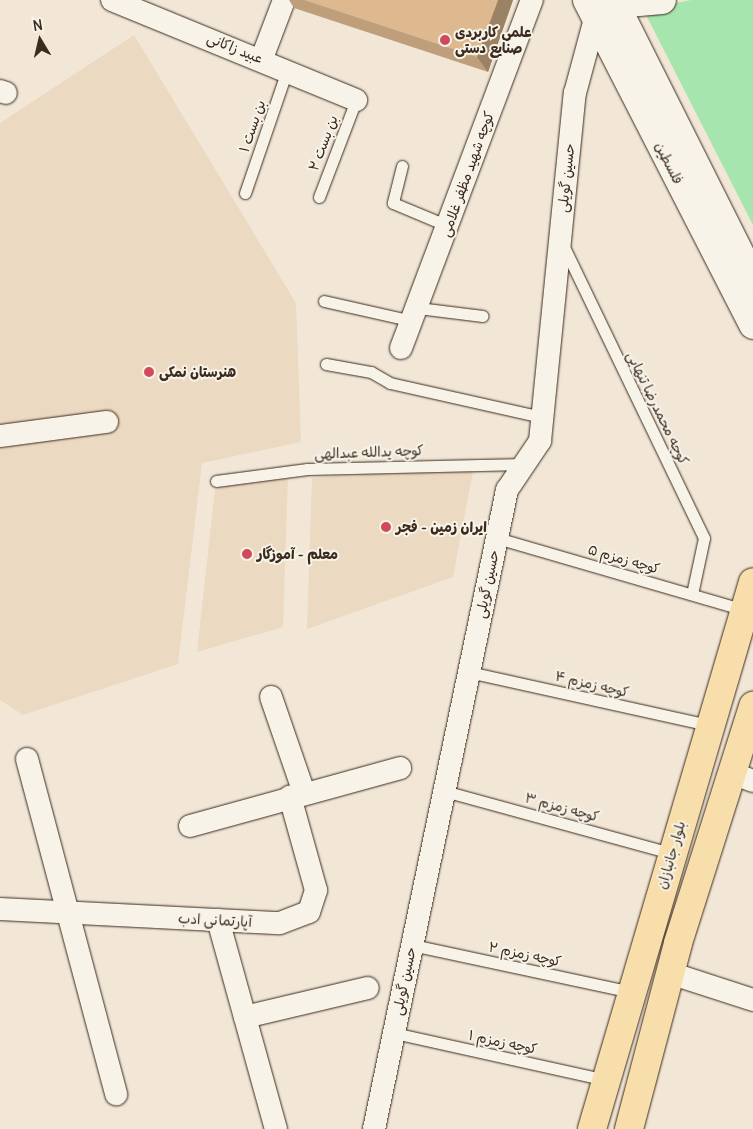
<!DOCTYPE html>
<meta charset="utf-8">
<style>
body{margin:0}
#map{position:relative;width:753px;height:1129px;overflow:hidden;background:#f2e7d6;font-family:Delius,"Playpen Sans Arabic",sans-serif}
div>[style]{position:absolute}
.built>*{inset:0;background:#ecd9c1}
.green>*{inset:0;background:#a6e6ae}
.roads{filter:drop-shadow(0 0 1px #3b2a1e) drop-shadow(0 0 1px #3b2a1e)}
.lane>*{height:11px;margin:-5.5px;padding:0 5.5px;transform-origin:5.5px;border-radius:5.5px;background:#f7f3e8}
.street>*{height:22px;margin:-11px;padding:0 11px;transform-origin:11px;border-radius:11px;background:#f7f3e8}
.secondary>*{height:28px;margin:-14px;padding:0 14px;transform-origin:14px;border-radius:14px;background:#f7f3e8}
.primary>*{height:28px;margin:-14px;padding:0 14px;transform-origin:14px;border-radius:14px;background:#f8deab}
.wall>*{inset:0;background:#bf9f7b}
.shaded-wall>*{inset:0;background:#9b8264}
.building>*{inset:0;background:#deb98f}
.dots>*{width:14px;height:14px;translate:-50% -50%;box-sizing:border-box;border:2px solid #f7f3e8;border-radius:50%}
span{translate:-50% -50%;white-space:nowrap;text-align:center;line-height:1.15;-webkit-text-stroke:4px #f7f3e8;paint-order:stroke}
.poi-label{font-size:14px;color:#3b2a1e;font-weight:700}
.left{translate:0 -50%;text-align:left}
.street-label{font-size:14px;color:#3b2a1e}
.north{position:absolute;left:15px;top:15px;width:50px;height:50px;-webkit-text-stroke:4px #f7f3e8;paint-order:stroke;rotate:351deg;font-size:14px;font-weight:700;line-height:20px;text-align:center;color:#3b2a1e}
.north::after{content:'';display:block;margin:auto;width:18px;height:22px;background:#3b2a1e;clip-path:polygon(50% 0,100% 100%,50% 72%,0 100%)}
</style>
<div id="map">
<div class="built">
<i style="clip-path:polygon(134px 35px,296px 303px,301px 442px,202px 463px,178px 664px,23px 715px,0 700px,0 123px)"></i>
<i style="clip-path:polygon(474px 466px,453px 577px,307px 629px,312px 478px)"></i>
<i style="clip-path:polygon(288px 475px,283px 627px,197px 652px,216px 481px)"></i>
</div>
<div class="green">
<i style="clip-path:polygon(691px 0,753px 0,753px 225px,643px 9px)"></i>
</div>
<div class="roads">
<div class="lane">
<i style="left:402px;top:166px;width:38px;rotate:104deg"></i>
<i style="left:393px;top:203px;width:60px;rotate:22.7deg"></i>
<i style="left:245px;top:193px;width:130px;rotate:-71.1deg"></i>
<i style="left:319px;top:197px;width:104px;rotate:-69.1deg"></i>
<i style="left:563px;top:245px;width:325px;rotate:64.3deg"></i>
<i style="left:704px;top:538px;width:57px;rotate:102.1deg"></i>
<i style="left:324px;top:301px;width:91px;rotate:12.7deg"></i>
<i style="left:418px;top:308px;width:65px;rotate:7deg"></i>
<i style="left:326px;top:364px;width:46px;rotate:10.1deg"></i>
<i style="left:371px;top:372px;width:22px;rotate:30deg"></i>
<i style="left:390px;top:383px;width:156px;rotate:12.6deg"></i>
<i style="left:216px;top:481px;width:92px;rotate:-7.5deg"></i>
<i style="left:307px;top:469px;width:217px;rotate:-1.3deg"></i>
<i style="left:497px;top:538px;width:255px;rotate:16.2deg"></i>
<i style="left:469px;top:672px;width:245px;rotate:12.5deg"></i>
<i style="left:444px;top:791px;width:235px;rotate:15.3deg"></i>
<i style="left:412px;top:945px;width:224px;rotate:12.1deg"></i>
<i style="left:394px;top:1033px;width:217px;rotate:12.5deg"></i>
</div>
<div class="street">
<i style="left:112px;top:0;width:264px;rotate:22.3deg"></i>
<i style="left:262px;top:58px;width:62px;rotate:-69.2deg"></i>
<i style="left:0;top:91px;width:6px;rotate:18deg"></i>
<i style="left:401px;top:348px;width:372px;rotate:-69.4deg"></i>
<i style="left:0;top:436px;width:108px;rotate:-7.5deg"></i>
<i style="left:271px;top:697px;width:102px;rotate:71deg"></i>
<i style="left:27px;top:759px;width:347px;rotate:75.1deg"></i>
<i style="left:732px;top:773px;width:22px;rotate:21deg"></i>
<i style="left:190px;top:826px;width:218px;rotate:-15.4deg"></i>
<i style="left:0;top:909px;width:280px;rotate:2.9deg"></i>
<i style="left:280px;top:923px;width:31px;rotate:-21deg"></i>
<i style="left:309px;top:912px;width:23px;rotate:-72deg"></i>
<i style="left:316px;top:890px;width:97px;rotate:-105.6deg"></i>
<i style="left:218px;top:920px;width:217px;rotate:74.5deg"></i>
<i style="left:670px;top:973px;width:87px;rotate:18deg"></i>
<i style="left:245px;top:1017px;width:126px;rotate:-13.3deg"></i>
<i style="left:374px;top:1129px;width:653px;rotate:-78.24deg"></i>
<i style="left:507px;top:490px;width:59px;rotate:-56deg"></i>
<i style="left:540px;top:441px;width:350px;rotate:-84.3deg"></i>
<i style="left:575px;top:93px;width:81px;rotate:-74.9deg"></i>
<i style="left:596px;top:15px;width:9px;rotate:-27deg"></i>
</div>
<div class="secondary">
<i style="left:587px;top:0;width:365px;rotate:62.9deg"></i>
<i style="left:613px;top:0;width:312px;rotate:63.4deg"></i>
<i style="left:616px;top:4px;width:46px;rotate:-5deg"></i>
</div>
<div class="primary">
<i style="left:592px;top:1129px;width:570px;rotate:-73.6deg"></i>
<i style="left:629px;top:1129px;width:192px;rotate:-75.2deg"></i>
<i style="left:678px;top:943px;width:249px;rotate:-72.4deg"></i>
</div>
</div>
<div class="wall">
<i style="clip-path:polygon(289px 0,513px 0,488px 72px,294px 8px)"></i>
</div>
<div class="shaded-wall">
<i style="clip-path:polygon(498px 0,513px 0,488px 72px,477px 57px)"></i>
</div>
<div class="building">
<i style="clip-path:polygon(304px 0,498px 0,477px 57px)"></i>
</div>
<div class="dots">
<i style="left:445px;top:40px;background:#d1495b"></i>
<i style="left:149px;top:372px;background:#d1495b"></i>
<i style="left:386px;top:527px;background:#d1495b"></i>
<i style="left:247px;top:554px;background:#d1495b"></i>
</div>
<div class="poi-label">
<span class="left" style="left:455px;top:40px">علمی کاربردی<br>صنایع دستی</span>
<span class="left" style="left:159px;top:372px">هنرستان نمکی</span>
<span class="left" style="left:396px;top:527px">ایران زمین - فجر</span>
<span class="left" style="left:257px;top:554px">معلم - آموزگار</span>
</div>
<div class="street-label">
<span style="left:235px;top:48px;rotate:22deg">عبید زاکانی</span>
<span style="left:252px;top:126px;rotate:-71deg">بن بست ۱</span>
<span style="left:323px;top:143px;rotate:-69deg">بن بست ۲</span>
<span style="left:669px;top:163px;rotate:63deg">فلسطین</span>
<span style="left:467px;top:174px;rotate:-70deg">کوچه شهید مظفر غلامی</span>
<span style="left:566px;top:178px;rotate:-84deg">حسین گویلی</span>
<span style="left:658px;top:408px;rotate:64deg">کوچه محمدرضا تنهایی</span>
<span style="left:369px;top:452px;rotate:-2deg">کوچه یدالله عبدالهی</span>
<span style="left:624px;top:559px;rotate:16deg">کوچه زمزم ۵</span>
<span style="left:487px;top:584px;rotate:-78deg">حسین گویلی</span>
<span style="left:592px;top:684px;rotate:13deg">کوچه زمزم ۴</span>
<span style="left:562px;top:807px;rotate:15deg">کوچه زمزم ۳</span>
<span style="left:671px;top:855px;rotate:-74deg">بلوار جانبازان</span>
<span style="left:215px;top:920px;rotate:3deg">آپارتمانی ادب</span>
<span style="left:525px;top:954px;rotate:12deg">کوچه زمزم ۲</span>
<span style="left:404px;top:981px;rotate:-78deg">حسین گویلی</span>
<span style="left:503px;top:1042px;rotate:12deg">کوچه زمزم ۱</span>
</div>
<div class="north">N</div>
</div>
